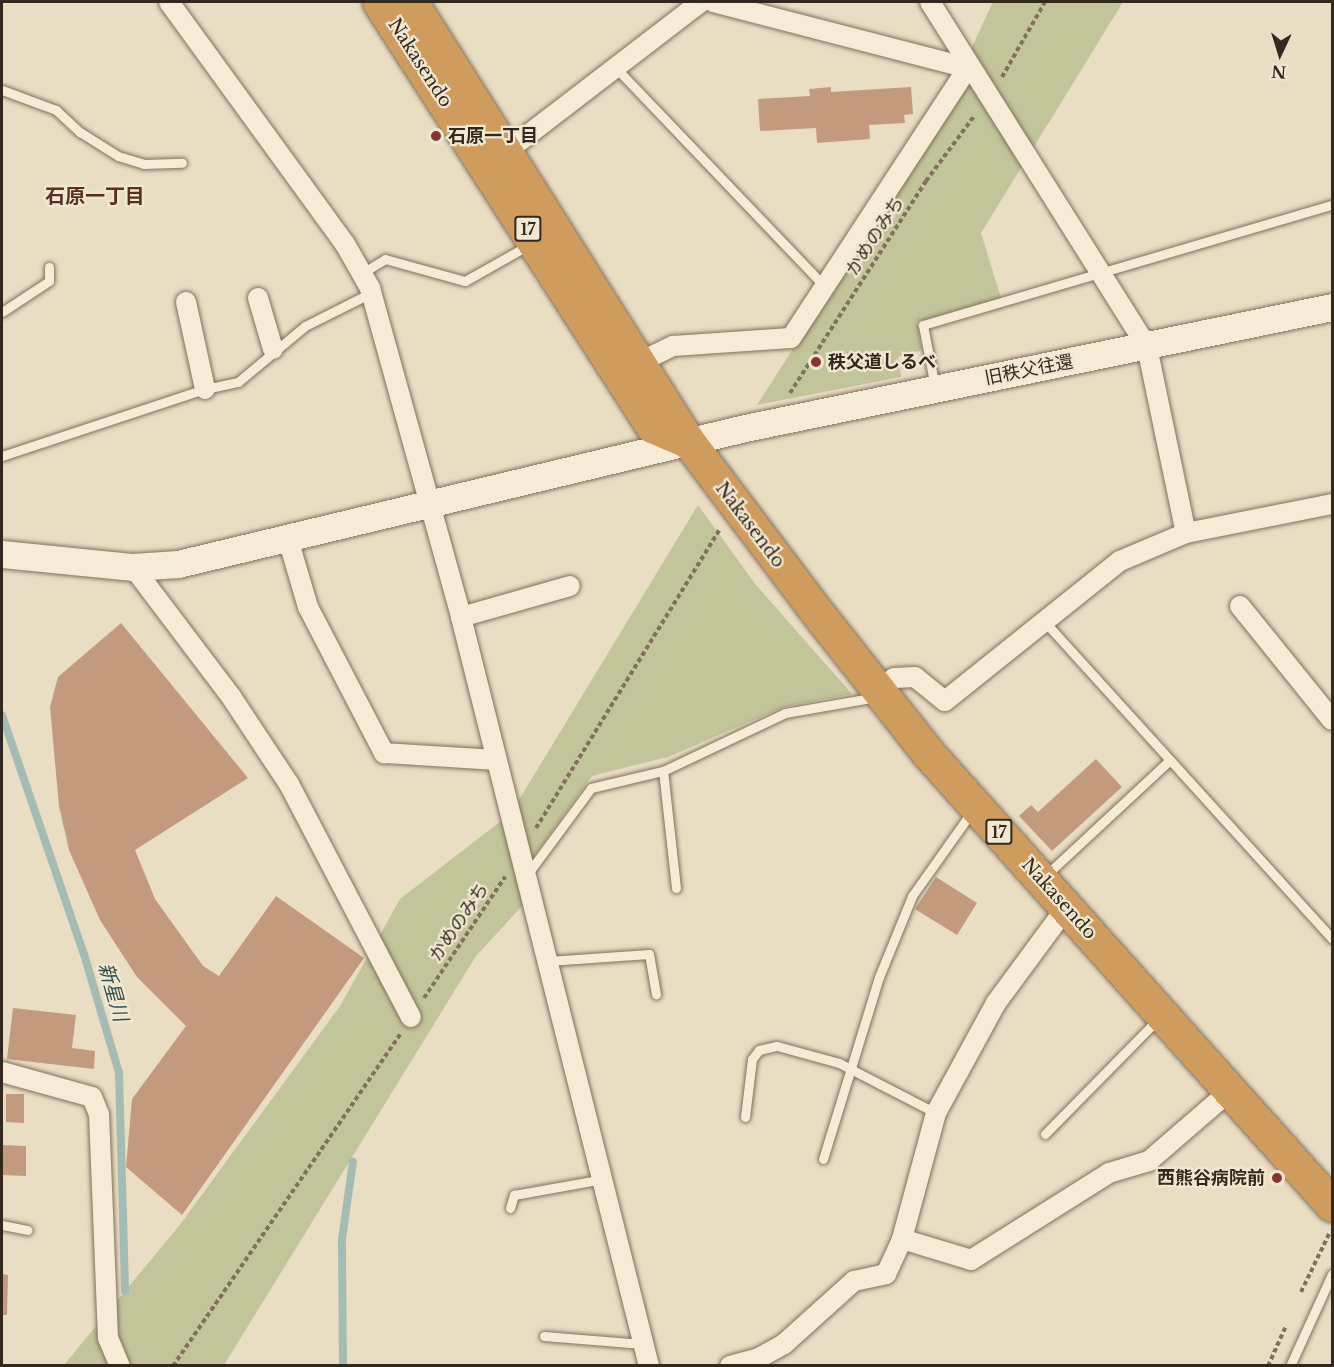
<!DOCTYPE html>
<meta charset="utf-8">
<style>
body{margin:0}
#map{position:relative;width:1334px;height:1367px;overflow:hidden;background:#e9ddc4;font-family:"Libre Baskerville","Noto Sans JP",serif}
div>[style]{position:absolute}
.green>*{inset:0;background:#c1c599}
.stream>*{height:8px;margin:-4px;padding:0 4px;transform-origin:4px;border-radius:4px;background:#a5bcb5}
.building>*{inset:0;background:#c39a7d}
.path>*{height:4px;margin-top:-2px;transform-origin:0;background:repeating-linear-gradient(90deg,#81705c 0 4.5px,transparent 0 7.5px)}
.roads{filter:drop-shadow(0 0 2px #81705c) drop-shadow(0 0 2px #81705c)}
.lane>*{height:9px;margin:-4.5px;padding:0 4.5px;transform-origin:4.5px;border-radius:4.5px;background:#f5ebd6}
.street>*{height:20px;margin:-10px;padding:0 10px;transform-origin:10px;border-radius:10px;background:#f5ebd6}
.secondary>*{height:27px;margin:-13.5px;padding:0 13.5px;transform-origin:13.5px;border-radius:13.5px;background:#f5ebd6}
.highway>*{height:33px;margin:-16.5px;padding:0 16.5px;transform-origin:16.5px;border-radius:16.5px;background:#cf9c5d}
.dots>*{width:16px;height:16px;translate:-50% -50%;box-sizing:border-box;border:3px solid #f1e8d2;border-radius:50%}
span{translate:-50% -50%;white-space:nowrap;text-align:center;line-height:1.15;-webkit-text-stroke:4.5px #f1e8d2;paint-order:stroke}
.shield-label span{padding:2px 4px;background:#f1e8d2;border:2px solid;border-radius:4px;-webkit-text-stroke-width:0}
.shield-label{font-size:16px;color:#33281f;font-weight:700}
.street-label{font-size:18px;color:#33281f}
.poi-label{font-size:18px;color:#33281f;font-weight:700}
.left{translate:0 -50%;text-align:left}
.right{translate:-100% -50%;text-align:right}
.neighbourhood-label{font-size:20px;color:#5b2e23;font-weight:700}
.water-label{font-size:20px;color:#2f514f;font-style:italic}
.frame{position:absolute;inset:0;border:3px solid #33281f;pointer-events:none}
.north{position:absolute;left:1250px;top:24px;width:60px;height:60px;-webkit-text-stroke:4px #f1e8d2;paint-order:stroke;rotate:184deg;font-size:16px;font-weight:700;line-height:24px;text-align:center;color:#33281f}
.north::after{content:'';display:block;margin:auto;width:21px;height:27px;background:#33281f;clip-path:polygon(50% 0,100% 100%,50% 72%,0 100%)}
</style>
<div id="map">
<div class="green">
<i style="clip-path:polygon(993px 2px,1123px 2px,981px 233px,1001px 298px,917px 322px,922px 350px,898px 357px,901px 377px,757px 405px,933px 130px)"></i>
<i style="clip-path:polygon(698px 505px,756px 585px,852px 694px,786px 706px,668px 757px,592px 776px,523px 871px,517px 803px)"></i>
<i style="clip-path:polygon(501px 821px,524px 904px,476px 956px,224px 1365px,63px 1366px,179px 1226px,340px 1006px,400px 899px)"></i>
</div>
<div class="stream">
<i style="left:2px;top:715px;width:253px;rotate:71.1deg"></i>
<i style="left:84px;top:954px;width:124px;rotate:73.6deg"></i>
<i style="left:119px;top:1073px;width:218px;rotate:88.4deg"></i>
<i style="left:343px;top:1366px;width:127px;rotate:-90.5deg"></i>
<i style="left:342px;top:1239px;width:78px;rotate:-81.9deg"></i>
</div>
<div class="building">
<i style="clip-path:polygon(831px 87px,831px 92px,911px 87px,913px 114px,904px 115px,905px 123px,869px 125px,870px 139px,817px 143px,816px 128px,760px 131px,758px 99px,810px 96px,809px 89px)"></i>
<i style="clip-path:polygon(121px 623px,248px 778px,135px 850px,155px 899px,203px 966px,219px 976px,276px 896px,364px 958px,182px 1215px,126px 1167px,132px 1099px,186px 1026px,137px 977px,100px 920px,69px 850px,59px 806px,50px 707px,58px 677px)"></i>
<i style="clip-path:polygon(1096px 759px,1122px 787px,1052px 851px,1019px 816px,1031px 805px,1038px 812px)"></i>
<i style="clip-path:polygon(936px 877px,977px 903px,957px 935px,915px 909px)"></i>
<i style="clip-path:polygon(13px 1008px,76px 1015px,72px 1048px,95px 1051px,94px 1069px,7px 1059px)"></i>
<i style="clip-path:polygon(6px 1094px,24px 1094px,24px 1123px,6px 1122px)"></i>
<i style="clip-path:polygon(2px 1145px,26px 1146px,26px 1176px,2px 1175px)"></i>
<i style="clip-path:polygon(2px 1274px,8px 1275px,7px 1315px,2px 1315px)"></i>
</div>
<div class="path">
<i style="left:1002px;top:77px;width:86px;rotate:-60.2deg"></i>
<i style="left:790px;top:393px;width:252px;rotate:-57.3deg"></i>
<i style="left:926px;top:181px;width:82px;rotate:-53.4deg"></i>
<i style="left:536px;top:828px;width:350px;rotate:-58.4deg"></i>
<i style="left:424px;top:998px;width:146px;rotate:-56.2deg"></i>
<i style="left:1301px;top:1292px;width:67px;rotate:-64.2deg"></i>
<i style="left:173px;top:1366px;width:402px;rotate:-55.6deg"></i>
<i style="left:1268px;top:1366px;width:42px;rotate:-65.9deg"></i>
</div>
<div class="roads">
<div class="lane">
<i style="left:616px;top:68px;width:303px;rotate:46.3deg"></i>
<i style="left:2px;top:90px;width:58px;rotate:20.3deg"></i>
<i style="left:56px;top:110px;width:33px;rotate:43deg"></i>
<i style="left:80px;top:132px;width:45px;rotate:32.3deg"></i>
<i style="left:118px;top:156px;width:27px;rotate:17deg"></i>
<i style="left:144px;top:164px;width:38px;rotate:-2deg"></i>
<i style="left:362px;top:273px;width:27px;rotate:-31deg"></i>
<i style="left:385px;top:259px;width:83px;rotate:15.4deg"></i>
<i style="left:465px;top:281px;width:73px;rotate:-29.4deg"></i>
<i style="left:2px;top:312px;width:56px;rotate:-33.4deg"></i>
<i style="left:49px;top:281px;width:14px;rotate:-90deg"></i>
<i style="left:935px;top:387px;width:63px;rotate:-101deg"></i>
<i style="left:923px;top:325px;width:426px;rotate:-16.4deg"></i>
<i style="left:2px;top:456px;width:214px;rotate:-18.3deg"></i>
<i style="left:205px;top:389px;width:34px;rotate:-12deg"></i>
<i style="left:238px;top:382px;width:87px;rotate:-39.9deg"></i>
<i style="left:305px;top:326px;width:65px;rotate:-26.6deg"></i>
<i style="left:363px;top:297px;width:11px;rotate:-52deg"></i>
<i style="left:1044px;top:621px;width:429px;rotate:47.8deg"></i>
<i style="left:526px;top:876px;width:109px;rotate:-53.5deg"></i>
<i style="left:591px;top:788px;width:74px;rotate:-13.3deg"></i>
<i style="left:1044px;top:877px;width:172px;rotate:-42.9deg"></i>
<i style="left:676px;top:888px;width:118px;rotate:-96.3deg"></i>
<i style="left:663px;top:771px;width:135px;rotate:-25.4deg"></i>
<i style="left:785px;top:713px;width:93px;rotate:-9.9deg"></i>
<i style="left:548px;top:961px;width:101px;rotate:-4deg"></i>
<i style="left:649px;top:954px;width:41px;rotate:80.1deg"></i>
<i style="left:745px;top:1117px;width:58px;rotate:-83.1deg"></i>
<i style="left:752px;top:1059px;width:11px;rotate:-52deg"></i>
<i style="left:759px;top:1050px;width:18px;rotate:-13deg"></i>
<i style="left:777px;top:1046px;width:64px;rotate:15.3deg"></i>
<i style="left:839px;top:1063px;width:109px;rotate:27.3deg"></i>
<i style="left:1045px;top:1134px;width:163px;rotate:-45.5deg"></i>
<i style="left:823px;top:1159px;width:190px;rotate:-72.9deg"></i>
<i style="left:879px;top:977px;width:87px;rotate:-67.8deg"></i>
<i style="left:912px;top:896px;width:105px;rotate:-54.7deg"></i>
<i style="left:510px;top:1208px;width:14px;rotate:-73deg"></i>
<i style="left:514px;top:1195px;width:90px;rotate:-10.2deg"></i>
<i style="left:2px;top:1225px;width:26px;rotate:11deg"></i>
<i style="left:544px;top:1336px;width:99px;rotate:4.6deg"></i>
<i style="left:1290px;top:1366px;width:101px;rotate:-65.5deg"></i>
</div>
<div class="street">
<i style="left:169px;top:2px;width:299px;rotate:54deg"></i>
<i style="left:345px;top:244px;width:51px;rotate:60.4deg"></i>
<i style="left:370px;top:288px;width:341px;rotate:74.5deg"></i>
<i style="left:461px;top:617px;width:772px;rotate:75.91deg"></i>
<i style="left:930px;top:2px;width:408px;rotate:57.8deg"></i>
<i style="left:1147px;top:347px;width:190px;rotate:78.2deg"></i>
<i style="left:499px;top:157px;width:255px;rotate:-37.5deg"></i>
<i style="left:258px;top:298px;width:53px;rotate:73.6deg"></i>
<i style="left:186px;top:302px;width:89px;rotate:77.7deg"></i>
<i style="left:640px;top:362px;width:37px;rotate:-26deg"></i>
<i style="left:673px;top:346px;width:118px;rotate:-3.9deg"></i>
<i style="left:791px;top:338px;width:323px;rotate:-56.8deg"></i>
<i style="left:968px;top:68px;width:263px;rotate:-165.5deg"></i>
<i style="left:288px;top:539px;width:71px;rotate:73.6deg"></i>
<i style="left:308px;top:607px;width:165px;rotate:62.5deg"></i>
<i style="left:384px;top:753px;width:111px;rotate:3.6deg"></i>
<i style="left:133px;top:567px;width:164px;rotate:52.9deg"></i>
<i style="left:232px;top:698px;width:103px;rotate:56.5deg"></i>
<i style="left:289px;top:784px;width:263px;rotate:62.4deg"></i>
<i style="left:1240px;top:606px;width:146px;rotate:51.1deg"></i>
<i style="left:461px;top:617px;width:113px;rotate:-15.9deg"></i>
<i style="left:877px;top:691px;width:21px;rotate:-37deg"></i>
<i style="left:894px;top:678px;width:21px;rotate:-3deg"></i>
<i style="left:915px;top:677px;width:38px;rotate:39deg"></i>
<i style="left:945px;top:701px;width:224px;rotate:-38.7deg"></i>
<i style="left:1120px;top:561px;width:72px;rotate:-23deg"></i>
<i style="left:1186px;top:533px;width:149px;rotate:-11.2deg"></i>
<i style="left:2px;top:1072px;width:93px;rotate:15.5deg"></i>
<i style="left:92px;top:1097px;width:18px;rotate:68deg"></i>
<i style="left:99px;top:1114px;width:224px;rotate:87.7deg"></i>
<i style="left:108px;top:1338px;width:30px;rotate:67deg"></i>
<i style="left:902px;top:1239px;width:72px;rotate:16.9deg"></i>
<i style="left:971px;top:1260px;width:163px;rotate:-32.2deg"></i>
<i style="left:1109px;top:1173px;width:42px;rotate:-16.7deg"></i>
<i style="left:1149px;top:1161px;width:108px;rotate:-40.9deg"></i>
<i style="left:730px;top:1366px;width:28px;rotate:-15deg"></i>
<i style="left:757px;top:1359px;width:31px;rotate:-29deg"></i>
<i style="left:784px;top:1344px;width:94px;rotate:-42deg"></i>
<i style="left:854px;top:1281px;width:33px;rotate:-12deg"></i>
<i style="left:886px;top:1274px;width:38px;rotate:-65deg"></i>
<i style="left:902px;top:1239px;width:131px;rotate:-74.9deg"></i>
<i style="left:936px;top:1113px;width:125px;rotate:-61.4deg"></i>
<i style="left:996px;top:1003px;width:118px;rotate:-53.6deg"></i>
</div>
<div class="secondary">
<i style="left:2px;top:554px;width:132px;rotate:5.7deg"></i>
<i style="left:133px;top:567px;width:45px;rotate:-3.8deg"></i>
<i style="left:178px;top:564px;width:583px;rotate:-13.49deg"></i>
<i style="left:745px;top:428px;width:599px;rotate:-11.65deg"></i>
</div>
<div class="highway">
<i style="left:379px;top:2px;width:504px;rotate:57.22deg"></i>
<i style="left:652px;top:426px;width:39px;rotate:23deg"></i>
<i style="left:411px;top:2px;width:519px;rotate:57.75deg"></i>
<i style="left:688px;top:441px;width:224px;rotate:53deg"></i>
<i style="left:823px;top:620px;width:169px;rotate:51.7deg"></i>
<i style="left:928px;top:753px;width:606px;rotate:48.21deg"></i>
</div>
</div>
<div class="dots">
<i style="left:436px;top:136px;background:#8a3334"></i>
<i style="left:816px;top:362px;background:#8a3334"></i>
<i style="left:1277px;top:1178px;background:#8a3334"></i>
</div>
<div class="shield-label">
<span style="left:528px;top:229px">17</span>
<span style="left:999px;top:832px">17</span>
</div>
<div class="street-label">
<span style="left:420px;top:63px;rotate:57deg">Nakasendo</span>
<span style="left:875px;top:236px;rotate:-57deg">かめのみち</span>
<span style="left:1029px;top:370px;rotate:-11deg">旧秩父往還</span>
<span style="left:750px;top:525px;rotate:53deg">Nakasendo</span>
<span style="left:1059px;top:899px;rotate:48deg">Nakasendo</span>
<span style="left:459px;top:922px;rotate:-56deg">かめのみち</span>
</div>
<div class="poi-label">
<span class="left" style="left:448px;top:136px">石原一丁目</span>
<span class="left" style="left:828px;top:362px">秩父道しるべ</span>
<span class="right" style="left:1265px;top:1178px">西熊谷病院前</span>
</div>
<div class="neighbourhood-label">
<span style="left:95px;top:196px">石原一丁目</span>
</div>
<div class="water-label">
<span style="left:113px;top:992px;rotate:74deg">新星川</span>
</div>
<div class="frame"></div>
<div class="north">N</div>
</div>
